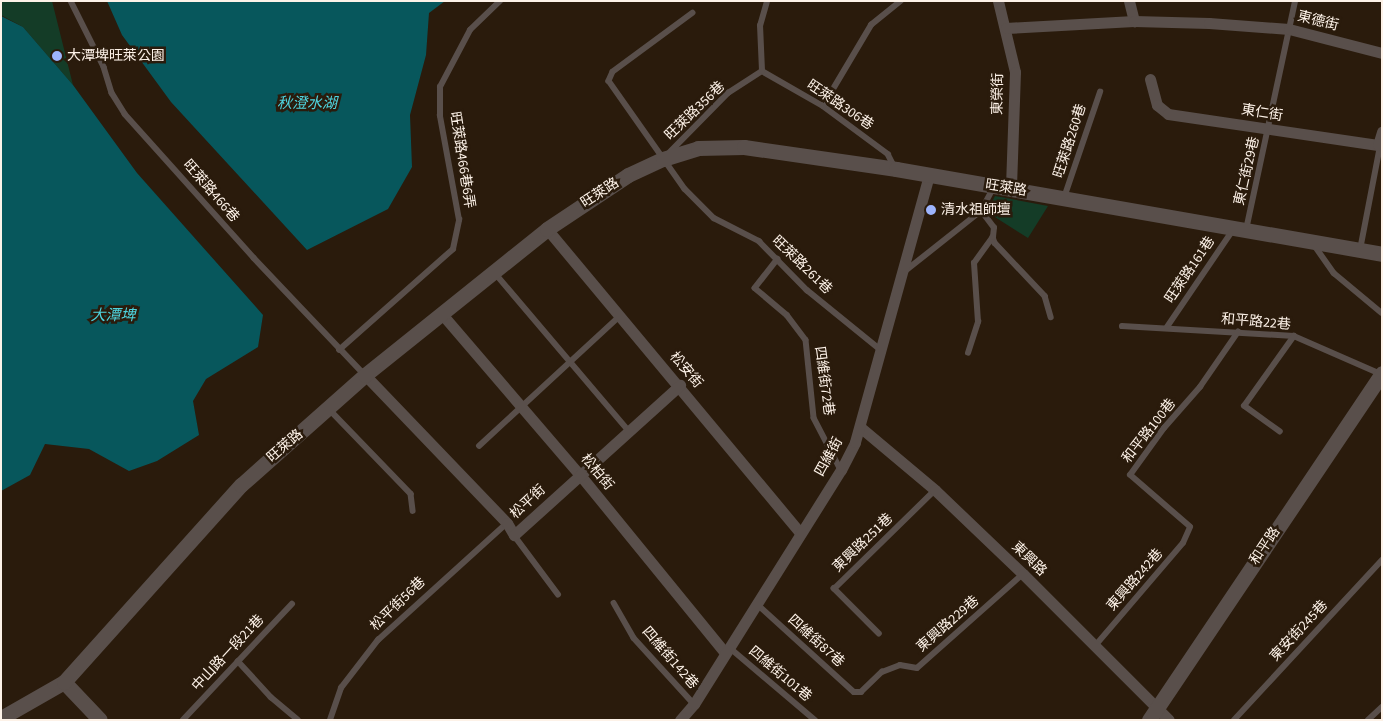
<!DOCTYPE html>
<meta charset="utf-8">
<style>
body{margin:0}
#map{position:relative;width:1383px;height:721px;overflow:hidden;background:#2a1b0c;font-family:"Source Sans 3","Noto Sans TC",sans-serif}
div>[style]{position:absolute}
.green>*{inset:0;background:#143c27}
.water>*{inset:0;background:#07575c}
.service>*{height:5.5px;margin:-2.75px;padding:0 2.75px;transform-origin:2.75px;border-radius:2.75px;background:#594f4b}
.minor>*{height:11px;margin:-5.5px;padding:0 5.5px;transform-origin:5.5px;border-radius:5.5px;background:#594f4b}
.tertiary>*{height:15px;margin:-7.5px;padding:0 7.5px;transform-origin:7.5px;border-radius:7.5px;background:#594f4b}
.dots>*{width:14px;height:14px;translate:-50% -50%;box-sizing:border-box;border:2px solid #2a1b0c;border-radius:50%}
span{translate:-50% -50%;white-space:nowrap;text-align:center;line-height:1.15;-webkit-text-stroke:5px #2a1b0c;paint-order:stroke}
.street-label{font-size:14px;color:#fdf2e8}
.poi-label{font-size:14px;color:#fdf2e8}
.left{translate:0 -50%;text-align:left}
.water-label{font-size:15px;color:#4ed4df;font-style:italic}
.frame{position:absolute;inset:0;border:2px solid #fdf2e8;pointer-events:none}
</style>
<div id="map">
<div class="green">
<i style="clip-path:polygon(1px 1px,52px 1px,73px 85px,23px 27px,1px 15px)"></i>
<i style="clip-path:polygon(995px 196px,1048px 206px,1028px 238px,987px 212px)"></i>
</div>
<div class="water">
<i style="clip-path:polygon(107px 1px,445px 1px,429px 13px,426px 55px,410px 115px,412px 167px,388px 209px,307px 250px,171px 102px,122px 35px)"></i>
<i style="clip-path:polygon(1px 16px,23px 27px,73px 85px,137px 173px,263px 315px,258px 347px,206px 379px,193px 401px,199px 435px,157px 461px,129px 471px,89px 449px,45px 444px,30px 475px,1px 491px)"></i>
</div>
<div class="service">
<i style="left:71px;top:1px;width:74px;rotate:63.4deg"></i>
<i style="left:104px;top:67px;width:27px;rotate:73deg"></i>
<i style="left:112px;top:93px;width:25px;rotate:58deg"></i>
<i style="left:125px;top:114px;width:193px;rotate:48.1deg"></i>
<i style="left:254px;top:258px;width:161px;rotate:46.5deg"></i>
<i style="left:693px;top:13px;width:99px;rotate:143.6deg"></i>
<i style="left:613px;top:72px;width:10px;rotate:114deg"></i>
<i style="left:609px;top:81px;width:132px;rotate:54.9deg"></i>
<i style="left:685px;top:189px;width:41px;rotate:45deg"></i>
<i style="left:714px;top:218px;width:51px;rotate:27.1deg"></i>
<i style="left:759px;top:241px;width:69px;rotate:45.6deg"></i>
<i style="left:807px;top:290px;width:95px;rotate:39deg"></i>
<i style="left:762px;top:71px;width:70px;rotate:29.8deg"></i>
<i style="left:823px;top:106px;width:81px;rotate:36.4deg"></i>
<i style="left:888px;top:154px;width:16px;rotate:63deg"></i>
<i style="left:823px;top:106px;width:94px;rotate:-59.3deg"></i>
<i style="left:871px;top:25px;width:38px;rotate:-39deg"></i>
<i style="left:670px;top:152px;width:83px;rotate:-45.5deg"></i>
<i style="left:728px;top:93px;width:40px;rotate:-32.9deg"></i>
<i style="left:762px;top:71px;width:45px;rotate:-92.5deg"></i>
<i style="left:760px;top:26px;width:26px;rotate:-74deg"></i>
<i style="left:1064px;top:198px;width:112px;rotate:-71.2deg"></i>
<i style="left:1246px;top:230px;width:234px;rotate:-77.9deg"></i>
<i style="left:993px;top:237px;width:6px;rotate:72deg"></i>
<i style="left:995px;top:243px;width:73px;rotate:46.7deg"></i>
<i style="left:1045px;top:296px;width:22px;rotate:74deg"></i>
<i style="left:1315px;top:246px;width:33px;rotate:55deg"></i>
<i style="left:1334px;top:273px;width:62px;rotate:39.8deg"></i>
<i style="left:1360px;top:250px;width:106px;rotate:-79.1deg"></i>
<i style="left:778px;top:259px;width:37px;rotate:128deg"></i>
<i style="left:755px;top:288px;width:42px;rotate:40.2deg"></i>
<i style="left:787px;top:315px;width:31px;rotate:53deg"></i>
<i style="left:806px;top:340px;width:78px;rotate:84.1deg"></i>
<i style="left:814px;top:418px;width:59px;rotate:62.6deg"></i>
<i style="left:904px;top:272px;width:98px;rotate:-38.4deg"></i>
<i style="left:495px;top:273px;width:207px;rotate:49.7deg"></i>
<i style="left:1122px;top:326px;width:172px;rotate:3.3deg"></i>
<i style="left:1294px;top:336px;width:95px;rotate:23.6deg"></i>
<i style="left:1167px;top:327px;width:117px;rotate:-55.8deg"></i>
<i style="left:339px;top:350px;width:152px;rotate:-41.5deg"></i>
<i style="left:453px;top:249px;width:30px;rotate:-78deg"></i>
<i style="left:459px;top:220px;width:106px;rotate:-100.4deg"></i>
<i style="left:440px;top:116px;width:29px;rotate:-90deg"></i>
<i style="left:440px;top:87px;width:64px;rotate:-62.2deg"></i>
<i style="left:470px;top:30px;width:42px;rotate:-44deg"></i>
<i style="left:968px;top:353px;width:33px;rotate:-72deg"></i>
<i style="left:978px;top:322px;width:59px;rotate:-93.9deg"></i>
<i style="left:974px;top:263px;width:32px;rotate:-54deg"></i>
<i style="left:993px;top:237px;width:9px;rotate:-84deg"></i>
<i style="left:994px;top:228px;width:21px;rotate:-127deg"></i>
<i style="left:981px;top:211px;width:27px;rotate:-62deg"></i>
<i style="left:329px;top:409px;width:118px;rotate:46deg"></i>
<i style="left:411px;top:494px;width:17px;rotate:83deg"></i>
<i style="left:1280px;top:432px;width:44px;rotate:-144.2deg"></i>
<i style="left:1244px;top:406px;width:86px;rotate:-54.5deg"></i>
<i style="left:479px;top:446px;width:192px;rotate:-42.7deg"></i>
<i style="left:514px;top:535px;width:74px;rotate:53.3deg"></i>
<i style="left:614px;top:603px;width:40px;rotate:60.3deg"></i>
<i style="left:634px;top:638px;width:89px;rotate:47.7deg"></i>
<i style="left:756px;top:603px;width:132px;rotate:42.2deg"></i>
<i style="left:854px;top:692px;width:7px"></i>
<i style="left:861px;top:692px;width:29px;rotate:-44deg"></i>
<i style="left:882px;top:672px;width:19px;rotate:-21deg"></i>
<i style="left:900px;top:665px;width:17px;rotate:10deg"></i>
<i style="left:917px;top:668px;width:142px;rotate:-41.6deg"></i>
<i style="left:879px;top:634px;width:64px;rotate:-135deg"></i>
<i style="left:834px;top:589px;width:141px;rotate:-44.4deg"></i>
<i style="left:1095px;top:646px;width:135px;rotate:-49.5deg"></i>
<i style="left:1183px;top:543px;width:17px;rotate:-66deg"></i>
<i style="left:1190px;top:527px;width:79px;rotate:-139.1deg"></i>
<i style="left:1130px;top:475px;width:58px;rotate:-54.1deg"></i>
<i style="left:1164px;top:428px;width:55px;rotate:-48.7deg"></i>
<i style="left:1200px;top:387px;width:67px;rotate:-55.4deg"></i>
<i style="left:729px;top:647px;width:113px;rotate:40.3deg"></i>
<i style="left:238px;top:661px;width:49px;rotate:47.5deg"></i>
<i style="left:271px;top:697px;width:35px;rotate:40deg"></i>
<i style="left:183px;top:720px;width:159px;rotate:-46.8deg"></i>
<i style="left:330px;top:720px;width:34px;rotate:-71deg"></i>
<i style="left:341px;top:688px;width:61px;rotate:-52.4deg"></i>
<i style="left:378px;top:640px;width:174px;rotate:-42.2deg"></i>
<i style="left:1234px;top:720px;width:218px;rotate:-47.2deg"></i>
<i style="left:1368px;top:720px;width:19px;rotate:-43deg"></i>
</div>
<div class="minor">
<i style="left:998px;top:1px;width:73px;rotate:76.5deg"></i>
<i style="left:1015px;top:72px;width:117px;rotate:92deg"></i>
<i style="left:1129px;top:1px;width:21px;rotate:76deg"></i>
<i style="left:1006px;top:28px;width:128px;rotate:-3.1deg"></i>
<i style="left:1134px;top:21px;width:75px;rotate:1.5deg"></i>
<i style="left:1209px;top:23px;width:80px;rotate:4.3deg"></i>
<i style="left:1289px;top:29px;width:96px;rotate:14.5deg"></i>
<i style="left:1150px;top:79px;width:27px;rotate:75deg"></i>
<i style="left:1157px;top:105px;width:14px;rotate:39deg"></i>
<i style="left:1168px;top:114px;width:212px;rotate:8.4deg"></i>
<i style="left:1378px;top:145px;width:14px;rotate:-73deg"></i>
<i style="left:547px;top:229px;width:396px;rotate:50.2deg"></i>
<i style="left:441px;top:313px;width:213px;rotate:49.4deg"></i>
<i style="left:580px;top:475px;width:230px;rotate:50.8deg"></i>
<i style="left:365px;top:375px;width:205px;rotate:46.2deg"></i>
<i style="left:507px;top:523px;width:14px;rotate:60deg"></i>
<i style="left:514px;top:535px;width:224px;rotate:-42.1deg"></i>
<i style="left:860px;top:427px;width:98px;rotate:40deg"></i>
<i style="left:935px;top:490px;width:122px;rotate:43.7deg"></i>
<i style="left:1023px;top:574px;width:206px;rotate:45deg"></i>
<i style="left:680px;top:720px;width:21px;rotate:-49deg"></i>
<i style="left:694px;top:704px;width:276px;rotate:-57.9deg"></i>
<i style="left:841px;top:470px;width:31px;rotate:-63deg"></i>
<i style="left:855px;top:442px;width:277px;rotate:-74.5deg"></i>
</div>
<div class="tertiary">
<i style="left:64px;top:682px;width:52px;rotate:46.5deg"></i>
<i style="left:1px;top:718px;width:73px;rotate:-29.7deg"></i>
<i style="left:64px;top:682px;width:265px;rotate:-48.1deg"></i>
<i style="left:241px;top:485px;width:166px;rotate:-41.6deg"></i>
<i style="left:365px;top:375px;width:233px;rotate:-38.7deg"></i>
<i style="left:547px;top:229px;width:97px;rotate:-33.7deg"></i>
<i style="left:628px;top:175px;width:38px;rotate:-25deg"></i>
<i style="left:663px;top:159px;width:37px;rotate:-17deg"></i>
<i style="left:698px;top:148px;width:46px;rotate:-1.2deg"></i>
<i style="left:744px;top:147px;width:154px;rotate:8.2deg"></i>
<i style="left:896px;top:169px;width:493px;rotate:9.9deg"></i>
<i style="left:1149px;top:720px;width:418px;rotate:-56.1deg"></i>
</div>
<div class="dots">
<i style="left:57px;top:56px;background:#9db4fd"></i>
<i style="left:931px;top:210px;background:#9db4fd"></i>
</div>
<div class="street-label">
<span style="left:1318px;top:21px;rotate:14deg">東德街</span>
<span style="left:998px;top:94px;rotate:-89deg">東榮街</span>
<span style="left:840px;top:105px;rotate:34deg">旺萊路306巷</span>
<span style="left:695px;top:111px;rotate:-44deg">旺萊路356巷</span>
<span style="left:1262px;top:113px;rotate:9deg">東仁街</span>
<span style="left:1070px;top:141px;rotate:-72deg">旺萊路260巷</span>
<span style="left:462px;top:160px;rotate:81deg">旺萊路466巷6弄</span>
<span style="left:1247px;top:171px;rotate:-77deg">東仁街29巷</span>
<span style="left:1006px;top:188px;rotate:9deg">旺萊路</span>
<span style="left:211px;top:191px;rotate:49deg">旺萊路466巷</span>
<span style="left:600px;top:193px;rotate:-33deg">旺萊路</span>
<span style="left:802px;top:265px;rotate:44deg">旺萊路261巷</span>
<span style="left:1190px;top:270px;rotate:-56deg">旺萊路161巷</span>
<span style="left:1256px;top:322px;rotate:5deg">和平路22巷</span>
<span style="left:686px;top:370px;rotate:49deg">松安街</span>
<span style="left:824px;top:381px;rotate:82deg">四維街72巷</span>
<span style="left:1149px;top:431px;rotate:-52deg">和平路100巷</span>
<span style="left:285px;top:446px;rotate:-41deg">旺萊路</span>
<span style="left:829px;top:457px;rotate:-61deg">四維街</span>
<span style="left:597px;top:472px;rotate:50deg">松柏街</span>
<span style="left:528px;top:502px;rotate:-43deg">松平街</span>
<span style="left:863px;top:543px;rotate:-44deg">東興路251巷</span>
<span style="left:1265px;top:546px;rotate:-56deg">和平路</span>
<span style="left:1029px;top:559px;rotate:44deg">東興路</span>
<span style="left:1135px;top:580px;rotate:-49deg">東興路242巷</span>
<span style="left:398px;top:604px;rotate:-44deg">松平街56巷</span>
<span style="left:948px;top:624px;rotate:-41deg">東興路229巷</span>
<span style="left:1299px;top:631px;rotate:-47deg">東安街245巷</span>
<span style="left:816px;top:641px;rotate:42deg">四維街87巷</span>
<span style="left:228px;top:653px;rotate:-47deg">中山路一段21巷</span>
<span style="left:670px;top:658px;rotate:49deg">四維街142巷</span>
<span style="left:780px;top:674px;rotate:40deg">四維街101巷</span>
</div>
<div class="poi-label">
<span class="left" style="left:67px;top:56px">大潭埤旺萊公園</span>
<span class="left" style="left:941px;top:210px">清水祖師壇</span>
</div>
<div class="water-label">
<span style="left:307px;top:104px">秋澄水湖</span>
<span style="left:113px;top:316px">大潭埤</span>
</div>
<div class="frame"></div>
</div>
